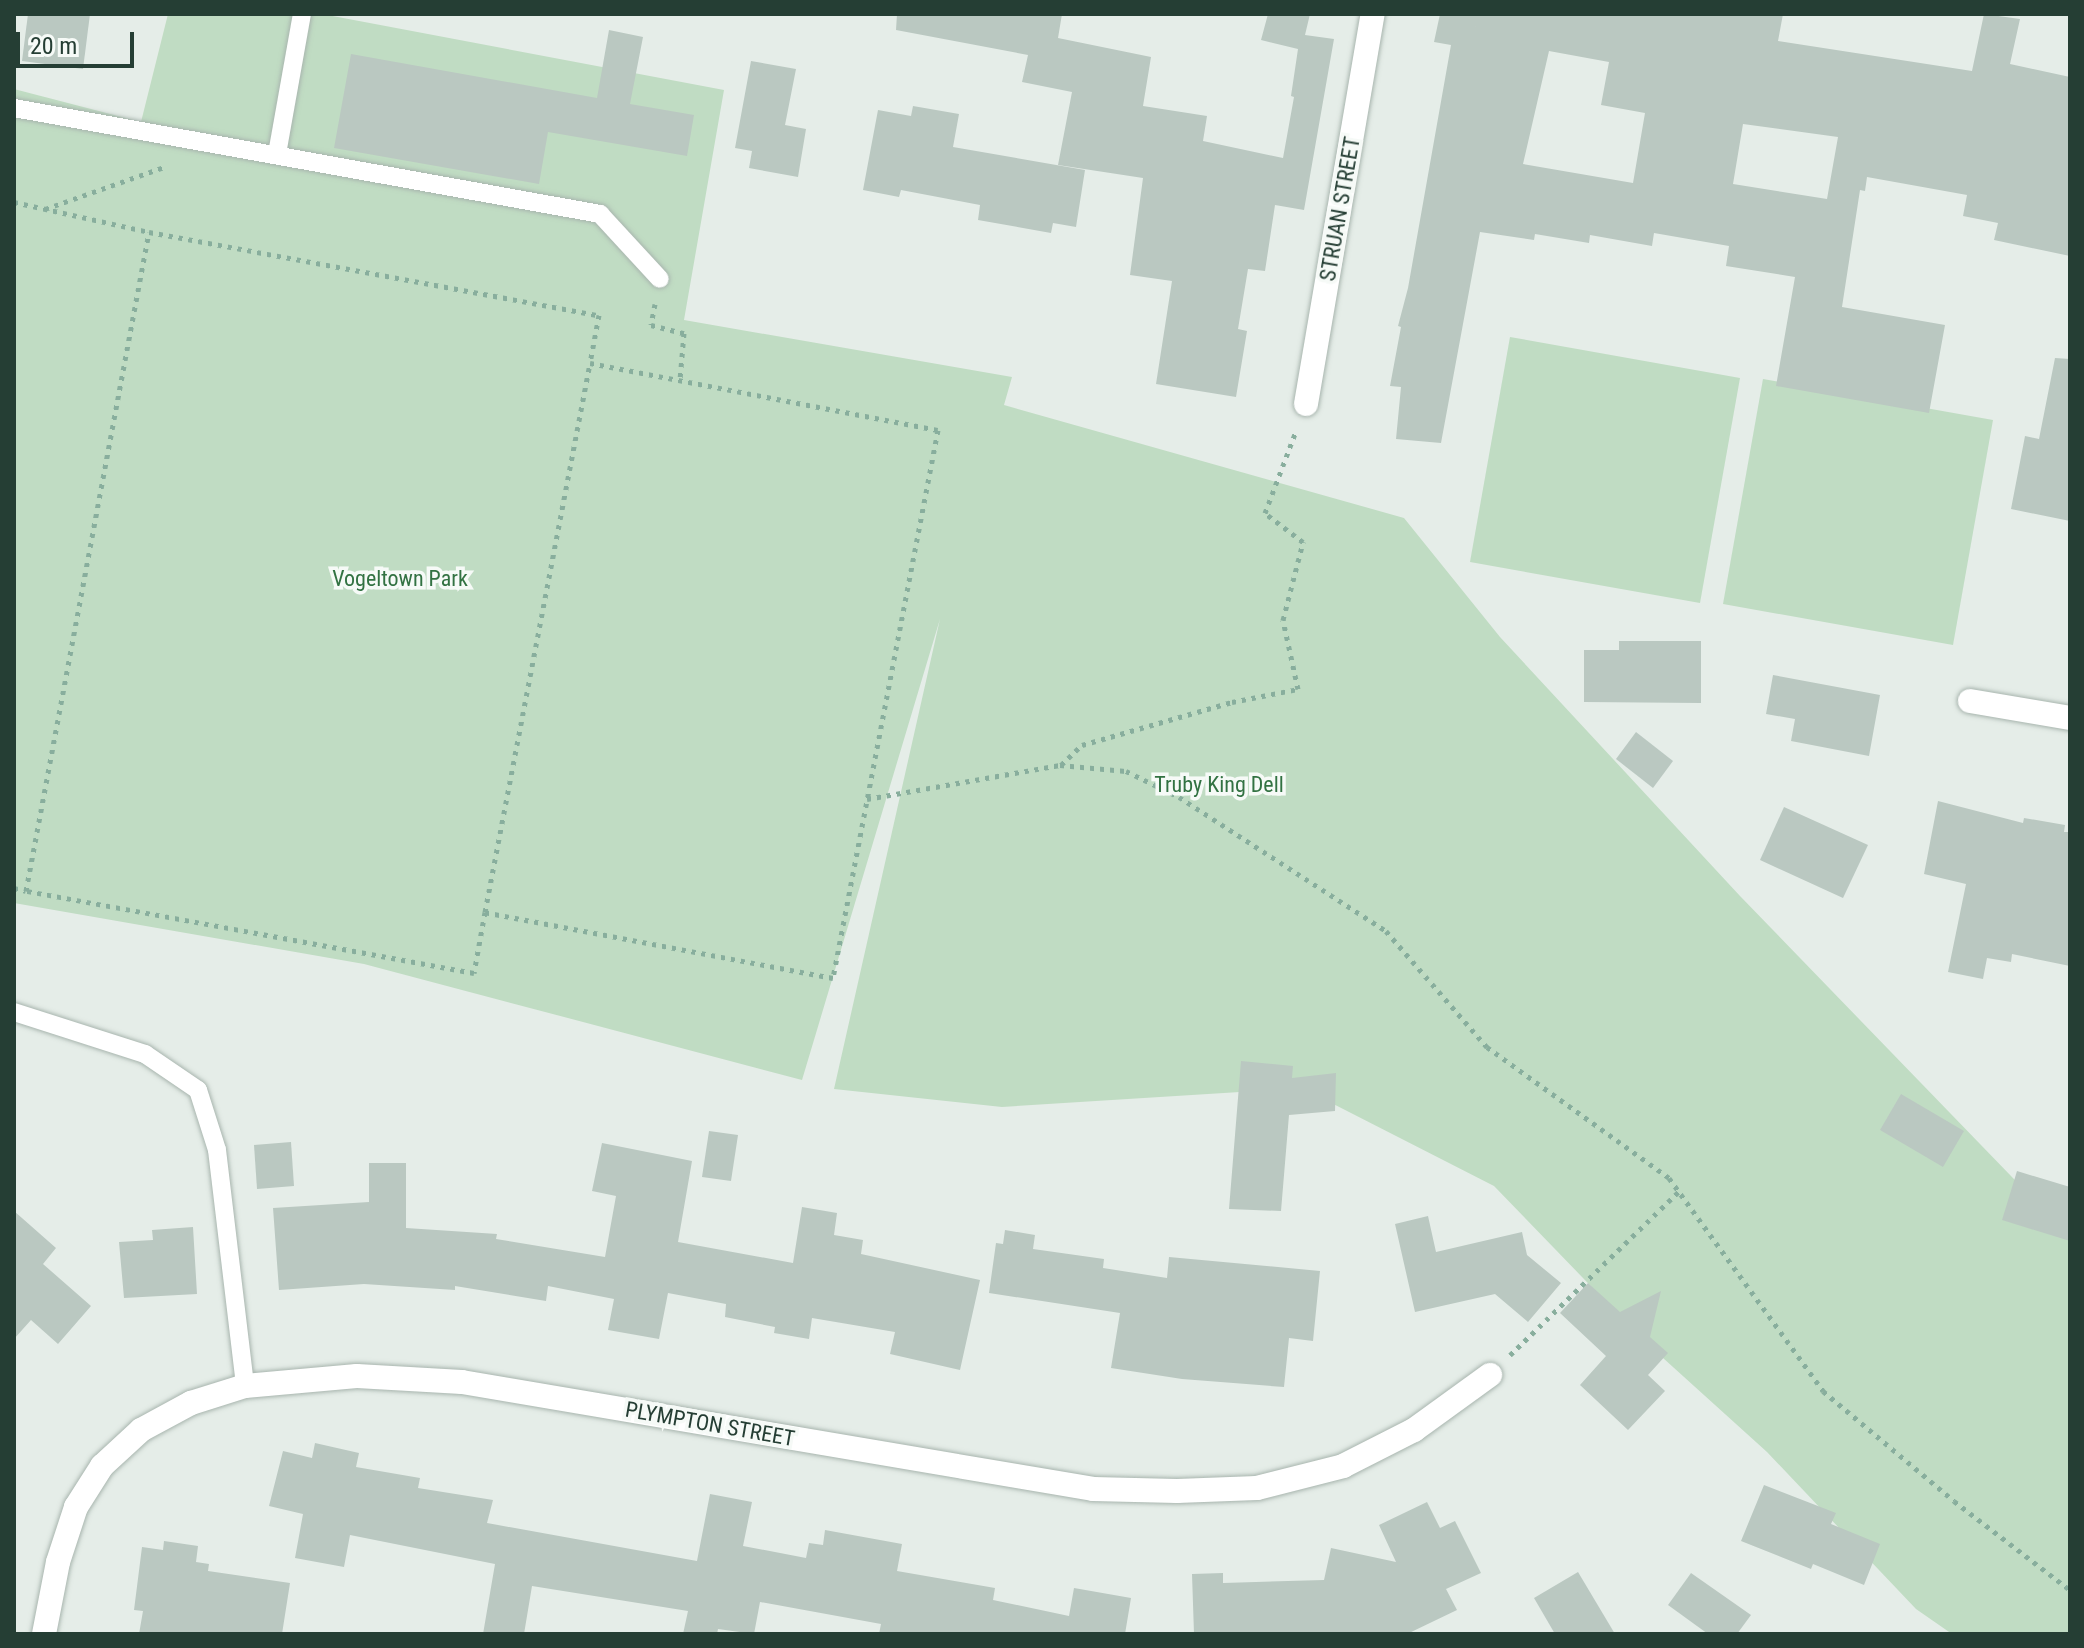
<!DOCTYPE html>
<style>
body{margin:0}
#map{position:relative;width:2084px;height:1648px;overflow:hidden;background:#e5ede8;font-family:"Roboto Condensed",sans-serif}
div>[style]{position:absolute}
.green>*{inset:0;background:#c0dcc3}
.building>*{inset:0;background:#bac8c1}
.path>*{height:5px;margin-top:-2.5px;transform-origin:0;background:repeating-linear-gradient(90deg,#88ae9d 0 4px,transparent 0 10px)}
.roads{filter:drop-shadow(0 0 2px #a8b5ae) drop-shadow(0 0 2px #a8b5ae)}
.lane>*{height:18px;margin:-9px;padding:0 9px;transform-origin:9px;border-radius:9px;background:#fff}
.street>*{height:24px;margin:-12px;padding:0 12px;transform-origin:12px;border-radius:12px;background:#fff}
span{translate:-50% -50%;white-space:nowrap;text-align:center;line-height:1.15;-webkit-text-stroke:7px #f6faf7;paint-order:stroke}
.street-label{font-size:22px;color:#253e34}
.park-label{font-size:22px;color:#327242}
.frame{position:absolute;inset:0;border:16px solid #253e34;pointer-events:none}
.scale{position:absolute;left:16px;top:32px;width:118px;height:36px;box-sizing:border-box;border:4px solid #253e34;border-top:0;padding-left:10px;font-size:24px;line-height:28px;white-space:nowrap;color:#253e34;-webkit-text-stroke:6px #f6faf7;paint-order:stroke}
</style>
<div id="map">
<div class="green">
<i style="clip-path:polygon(168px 14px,322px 14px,724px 90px,684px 320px,1012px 377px,1004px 405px,1404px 518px,1500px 637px,1740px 896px,2070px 1237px,2070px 1634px,1952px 1634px,1916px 1609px,1767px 1452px,1642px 1339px,1494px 1186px,1302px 1088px,1002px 1107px,834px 1089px,940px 619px,802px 1080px,364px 964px,14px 903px,14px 89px,141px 122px)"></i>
<i style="clip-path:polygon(1510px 337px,1740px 378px,1700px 603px,1470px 562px)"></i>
<i style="clip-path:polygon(1763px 379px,1993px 420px,1953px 645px,1723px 604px)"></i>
</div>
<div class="building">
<i style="clip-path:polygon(28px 14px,90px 14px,83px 69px,22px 61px)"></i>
<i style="clip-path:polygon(897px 14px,1062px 14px,1058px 38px,1151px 57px,1143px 106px,1207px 116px,1203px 141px,1283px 158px,1294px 97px,1291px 96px,1298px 49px,1261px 40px,1268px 14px,1310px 14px,1305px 35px,1334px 39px,1304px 210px,1275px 205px,1265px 271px,1248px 269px,1238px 329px,1247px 331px,1236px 397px,1156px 384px,1172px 281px,1130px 275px,1143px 178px,1058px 165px,1072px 92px,1022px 82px,1028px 55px,896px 30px)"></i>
<i style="clip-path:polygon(evenodd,1440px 14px,1783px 14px,1778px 41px,1972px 71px,1984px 14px,2020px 19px,2010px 64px,2070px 77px,2070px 256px,1994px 240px,1998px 223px,1963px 216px,1967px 195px,1867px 177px,1865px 191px,1860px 190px,1842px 307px,1945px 325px,1929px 413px,1776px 386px,1795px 277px,1726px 266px,1729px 246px,1654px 233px,1652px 246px,1590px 235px,1589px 243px,1535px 234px,1534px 240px,1480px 232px,1441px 443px,1396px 439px,1401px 387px,1390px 386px,1401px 327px,1398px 326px,1408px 288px,1451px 45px,1434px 42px,1440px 14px,1549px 51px,1609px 62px,1601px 105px,1645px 113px,1633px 183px,1523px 164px,1549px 51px,1440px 14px,1743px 124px,1838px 137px,1827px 199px,1733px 184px,1743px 124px)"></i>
<i style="clip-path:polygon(609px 30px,643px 37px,630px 104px,694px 115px,687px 156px,548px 132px,539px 184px,334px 148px,351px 54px,597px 98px)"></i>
<i style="clip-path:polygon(751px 61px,796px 69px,785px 125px,806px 129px,798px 177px,749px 168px,752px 151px,735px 148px)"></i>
<i style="clip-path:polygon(913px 106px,959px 114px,953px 147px,1085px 170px,1076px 227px,1053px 223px,1051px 233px,978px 220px,980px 205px,901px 190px,899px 197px,863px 190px,878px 110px,911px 116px)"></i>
<i style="clip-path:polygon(2055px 358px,2070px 359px,2070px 521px,2011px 509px,2025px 436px,2039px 439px)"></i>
<i style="clip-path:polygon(1619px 641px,1701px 641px,1701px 703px,1584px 702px,1584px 650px,1619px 650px)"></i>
<i style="clip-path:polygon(1773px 675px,1880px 695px,1869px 756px,1791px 741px,1795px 719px,1766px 714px)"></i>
<i style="clip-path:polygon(1636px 732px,1673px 761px,1653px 788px,1616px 759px)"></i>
<i style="clip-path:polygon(1938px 801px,2023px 823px,2024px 818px,2065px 825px,2064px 832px,2070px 832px,2070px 966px,2012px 954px,2011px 962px,1987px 958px,1983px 979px,1948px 972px,1966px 884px,1924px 874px)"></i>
<i style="clip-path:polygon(1784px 807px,1868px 845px,1843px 898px,1760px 860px)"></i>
<i style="clip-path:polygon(1241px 1061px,1293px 1066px,1292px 1078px,1336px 1073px,1335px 1111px,1289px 1115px,1281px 1211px,1229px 1209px)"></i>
<i style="clip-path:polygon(1901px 1094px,1964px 1131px,1943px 1167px,1880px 1130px)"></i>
<i style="clip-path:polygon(709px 1131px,738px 1135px,731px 1181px,702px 1177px)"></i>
<i style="clip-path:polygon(291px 1142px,294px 1186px,257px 1189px,254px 1145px)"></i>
<i style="clip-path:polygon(602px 1143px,692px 1161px,678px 1242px,793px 1263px,802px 1207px,837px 1213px,834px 1235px,863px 1240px,861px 1254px,980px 1280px,960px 1370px,890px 1354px,895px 1332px,812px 1318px,809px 1339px,774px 1333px,775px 1327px,725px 1317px,726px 1304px,668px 1293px,659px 1339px,608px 1330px,614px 1299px,548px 1286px,546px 1301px,455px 1286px,455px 1290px,364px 1284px,279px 1290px,273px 1208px,369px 1202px,369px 1163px,406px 1163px,406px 1228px,497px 1234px,496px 1239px,605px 1257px,616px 1196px,592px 1191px)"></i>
<i style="clip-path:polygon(2017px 1171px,2070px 1187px,2070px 1241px,2002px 1220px)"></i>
<i style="clip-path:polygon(14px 1211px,56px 1248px,43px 1264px,91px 1306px,58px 1344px,31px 1320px,14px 1339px)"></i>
<i style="clip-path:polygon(1428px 1216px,1436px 1252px,1522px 1232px,1527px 1255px,1561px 1283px,1528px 1322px,1495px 1294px,1415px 1312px,1395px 1224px)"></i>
<i style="clip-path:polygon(193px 1227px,197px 1294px,124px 1298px,119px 1242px,153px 1240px,152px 1230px)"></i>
<i style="clip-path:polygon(1005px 1230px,1035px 1235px,1033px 1249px,1104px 1259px,1103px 1268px,1167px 1278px,1169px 1257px,1320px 1271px,1313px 1341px,1289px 1338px,1284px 1387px,1182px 1379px,1111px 1368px,1120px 1313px,989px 1293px,996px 1243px,1003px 1244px)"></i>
<i style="clip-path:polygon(1588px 1283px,1620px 1312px,1661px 1291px,1650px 1337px,1668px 1353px,1648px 1375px,1665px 1391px,1628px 1430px,1580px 1385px,1606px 1356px,1560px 1313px)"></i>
<i style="clip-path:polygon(315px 1443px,359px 1453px,356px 1467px,420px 1478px,418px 1488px,493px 1500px,487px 1523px,697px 1561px,710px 1494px,752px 1502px,743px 1546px,806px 1558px,809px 1543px,823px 1545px,825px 1530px,902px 1544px,897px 1571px,995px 1588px,993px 1600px,1069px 1616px,1074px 1588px,1131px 1598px,1125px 1634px,879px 1634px,881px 1624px,760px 1602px,754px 1634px,718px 1629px,717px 1634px,683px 1634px,688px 1611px,532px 1586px,524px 1634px,483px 1634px,495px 1564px,350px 1535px,344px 1567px,295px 1558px,303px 1514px,269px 1506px,283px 1451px,312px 1458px)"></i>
<i style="clip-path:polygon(1764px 1485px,1836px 1513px,1831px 1524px,1880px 1544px,1864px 1585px,1813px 1564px,1811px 1569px,1741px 1541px)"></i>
<i style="clip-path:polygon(1427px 1502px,1440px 1528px,1455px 1521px,1481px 1573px,1446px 1589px,1457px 1610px,1407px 1634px,1194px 1634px,1192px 1574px,1223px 1573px,1223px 1583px,1324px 1580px,1331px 1548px,1396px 1562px,1379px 1525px)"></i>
<i style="clip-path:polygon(164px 1541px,198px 1546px,196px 1562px,209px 1564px,208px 1571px,290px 1583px,282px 1634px,139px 1634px,143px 1611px,134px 1610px,142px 1547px,163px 1550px)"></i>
<i style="clip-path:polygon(1578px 1572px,1615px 1634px,1555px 1634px,1534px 1598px)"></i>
<i style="clip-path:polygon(1691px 1573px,1751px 1615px,1737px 1634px,1708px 1634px,1668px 1605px)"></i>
</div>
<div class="path">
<i style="left:14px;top:202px;width:138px;rotate:12.5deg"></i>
<i style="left:45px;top:209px;width:126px;rotate:-19.4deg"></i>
<i style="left:655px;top:304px;width:21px;rotate:101deg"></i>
<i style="left:651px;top:325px;width:34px;rotate:14deg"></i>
<i style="left:684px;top:333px;width:47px;rotate:94.9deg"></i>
<i style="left:590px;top:363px;width:354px;rotate:10.9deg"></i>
<i style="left:938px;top:430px;width:558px;rotate:100.85deg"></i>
<i style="left:833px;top:978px;width:354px;rotate:-169.3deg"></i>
<i style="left:485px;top:912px;width:559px;rotate:-79.17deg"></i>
<i style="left:1061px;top:765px;width:29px;rotate:-44deg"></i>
<i style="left:1082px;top:745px;width:156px;rotate:-16deg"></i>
<i style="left:1232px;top:702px;width:67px;rotate:-11.1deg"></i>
<i style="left:1298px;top:689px;width:71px;rotate:-102.3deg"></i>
<i style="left:1283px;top:620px;width:81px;rotate:-75.6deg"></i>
<i style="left:1303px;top:542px;width:48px;rotate:-142.7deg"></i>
<i style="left:1265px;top:513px;width:88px;rotate:-69.3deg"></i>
<i style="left:867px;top:799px;width:196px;rotate:-10deg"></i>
<i style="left:1060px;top:765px;width:66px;rotate:5.2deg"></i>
<i style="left:1126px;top:771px;width:59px;rotate:26.1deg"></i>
<i style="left:1179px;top:797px;width:247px;rotate:32.9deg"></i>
<i style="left:1386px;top:931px;width:154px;rotate:49deg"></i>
<i style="left:1487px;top:1047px;width:224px;rotate:35.7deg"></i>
<i style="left:1669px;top:1178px;width:263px;rotate:54.1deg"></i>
<i style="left:1823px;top:1391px;width:171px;rotate:40deg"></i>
<i style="left:1954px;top:1501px;width:146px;rotate:37.5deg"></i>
<i style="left:14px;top:888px;width:12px;rotate:14deg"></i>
<i style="left:485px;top:912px;width:62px;rotate:100.2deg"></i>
<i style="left:474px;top:973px;width:455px;rotate:-169.6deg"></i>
<i style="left:26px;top:891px;width:670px;rotate:-79.43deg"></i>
<i style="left:149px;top:232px;width:458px;rotate:10.5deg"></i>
<i style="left:599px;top:315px;width:49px;rotate:100.6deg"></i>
<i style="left:1510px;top:1355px;width:235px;rotate:-44.1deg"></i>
</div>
<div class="roads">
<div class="lane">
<i style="left:14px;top:108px;width:596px;rotate:10.25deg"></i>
<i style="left:600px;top:214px;width:88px;rotate:47.3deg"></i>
<i style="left:277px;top:154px;width:142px;rotate:-79.9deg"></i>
<i style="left:14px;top:1012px;width:138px;rotate:17.8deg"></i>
<i style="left:145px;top:1054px;width:64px;rotate:34.2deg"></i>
<i style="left:198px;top:1090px;width:63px;rotate:72.4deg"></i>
<i style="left:217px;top:1150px;width:238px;rotate:83.2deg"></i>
</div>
<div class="street">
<i style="left:1306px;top:404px;width:396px;rotate:-80.3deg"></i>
<i style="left:1970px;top:701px;width:101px;rotate:9.6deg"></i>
<i style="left:44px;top:1634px;width:73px;rotate:-79deg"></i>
<i style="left:58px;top:1562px;width:58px;rotate:-71.9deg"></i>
<i style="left:76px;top:1507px;width:49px;rotate:-57.6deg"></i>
<i style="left:102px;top:1466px;width:53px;rotate:-42.7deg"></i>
<i style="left:141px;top:1430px;width:57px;rotate:-28.4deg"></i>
<i style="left:191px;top:1403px;width:57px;rotate:-17.5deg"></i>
<i style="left:245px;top:1386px;width:112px;rotate:-5.1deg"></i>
<i style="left:357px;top:1376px;width:105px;rotate:3.3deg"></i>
<i style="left:462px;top:1382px;width:640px;rotate:9.62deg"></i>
<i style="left:1093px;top:1489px;width:84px;rotate:1.4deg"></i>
<i style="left:1177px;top:1491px;width:80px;rotate:-2.1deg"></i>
<i style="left:1257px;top:1488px;width:89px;rotate:-14.3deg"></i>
<i style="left:1343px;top:1466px;width:80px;rotate:-26.9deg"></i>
<i style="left:1414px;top:1430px;width:94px;rotate:-35.9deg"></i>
</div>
</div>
<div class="street-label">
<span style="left:1340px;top:209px;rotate:-80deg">STRUAN STREET</span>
<span style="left:710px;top:1424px;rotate:10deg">PLYMPTON STREET</span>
</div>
<div class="park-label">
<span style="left:400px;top:579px">Vogeltown Park</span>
<span style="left:1219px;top:785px">Truby King Dell</span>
</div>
<div class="frame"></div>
<div class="scale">20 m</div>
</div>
